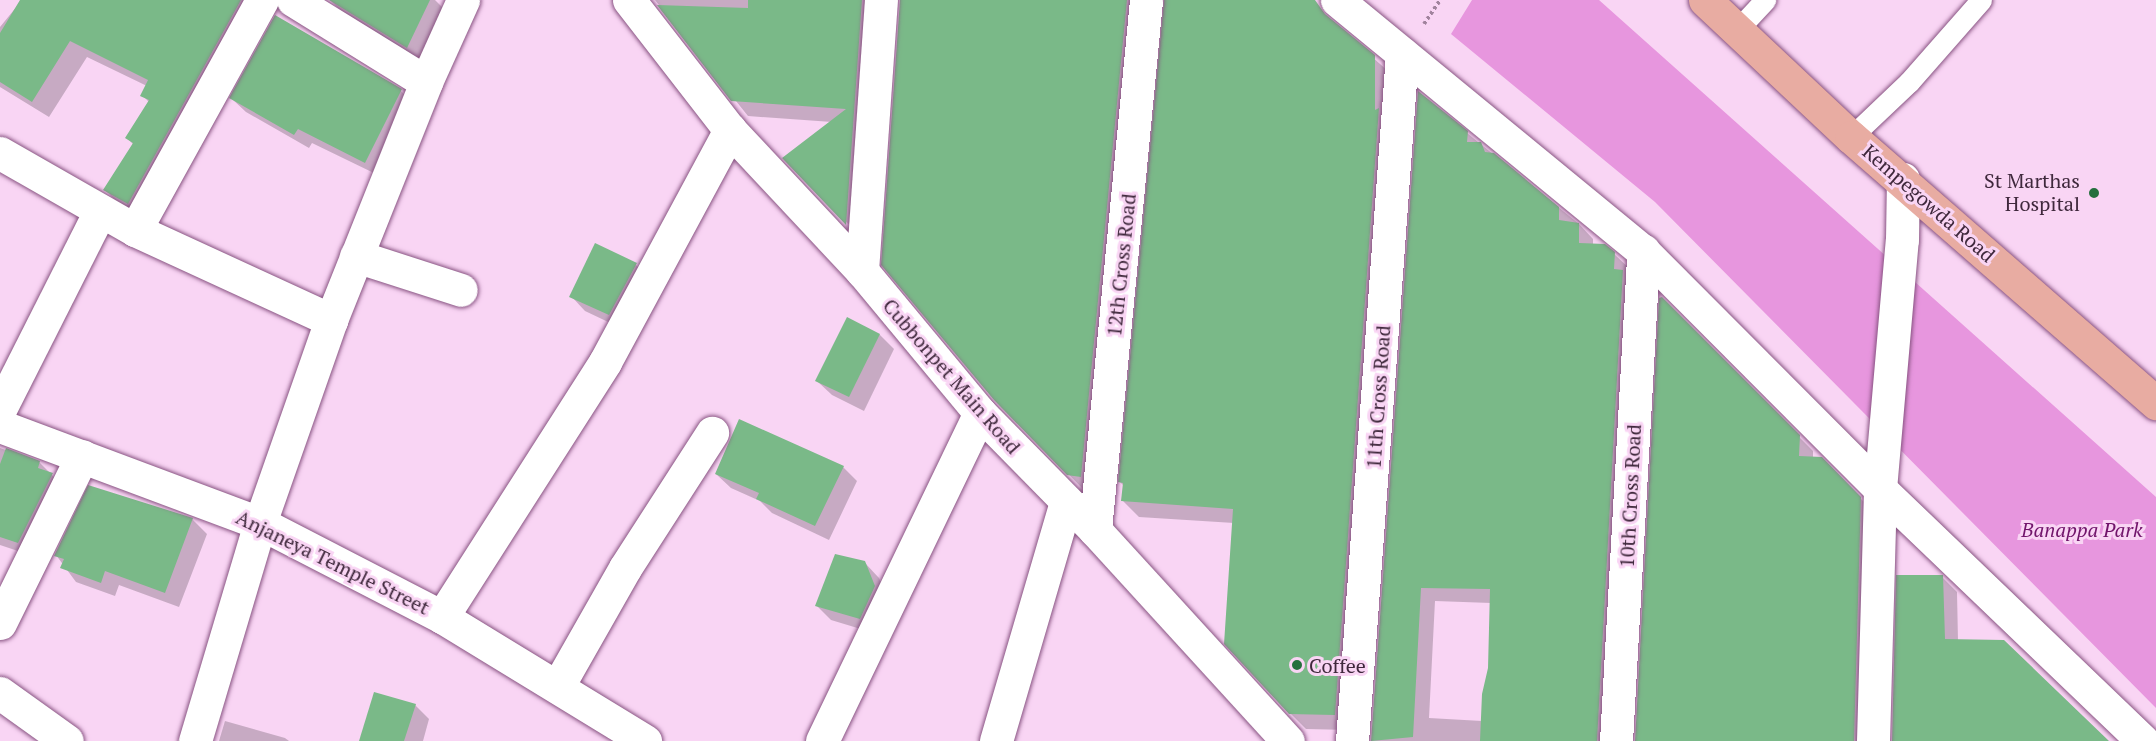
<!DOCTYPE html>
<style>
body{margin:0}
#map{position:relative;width:2156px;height:741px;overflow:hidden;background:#f9d5f4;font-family:"PT Serif",serif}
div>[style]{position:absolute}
.green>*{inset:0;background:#e796de}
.shadow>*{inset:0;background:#0003}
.building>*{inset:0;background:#7ab988}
.path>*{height:4px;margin-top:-2px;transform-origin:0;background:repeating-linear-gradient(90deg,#a1839d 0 3px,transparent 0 6px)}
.roads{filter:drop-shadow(0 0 2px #885382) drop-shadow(0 0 2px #885382)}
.service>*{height:21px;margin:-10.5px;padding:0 10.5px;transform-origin:10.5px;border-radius:10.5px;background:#fff}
.minor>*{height:33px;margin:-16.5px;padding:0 16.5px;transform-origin:16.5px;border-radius:16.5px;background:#fff}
.tertiary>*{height:33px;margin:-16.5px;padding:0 16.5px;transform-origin:16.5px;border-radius:16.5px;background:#fff}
.primary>*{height:33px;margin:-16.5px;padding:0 16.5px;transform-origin:16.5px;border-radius:16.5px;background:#e8aca2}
.dots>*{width:16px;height:16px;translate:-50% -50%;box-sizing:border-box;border:3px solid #f9d5f4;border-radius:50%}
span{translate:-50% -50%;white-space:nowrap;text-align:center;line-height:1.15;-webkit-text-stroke:6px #f9d5f4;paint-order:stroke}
.poi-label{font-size:20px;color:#3f283c}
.right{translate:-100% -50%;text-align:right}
.left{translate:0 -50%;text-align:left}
.street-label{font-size:20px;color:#3f283c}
.park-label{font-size:20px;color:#71146b;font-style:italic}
</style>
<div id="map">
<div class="green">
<i style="clip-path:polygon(1472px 0,1599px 0,2156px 497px,2156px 708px,1655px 202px,1451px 34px)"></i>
</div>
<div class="shadow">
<i style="clip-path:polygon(22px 0,265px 0,144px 219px,121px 206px,105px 190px,134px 145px,127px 138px,149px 102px,142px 95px,147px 86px,87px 57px,49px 117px,0 87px,0 27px)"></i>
<i style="clip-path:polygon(330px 0,435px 0,445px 10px,422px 62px,343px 13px)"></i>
<i style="clip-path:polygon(655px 0,887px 0,862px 238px,784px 158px,832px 122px,748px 116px)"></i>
<i style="clip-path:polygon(901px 0,1153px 0,1084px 490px,995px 399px)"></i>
<i style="clip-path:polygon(1166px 0,1309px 0,1390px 73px,1350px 730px,1306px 729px,1290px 713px,1234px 523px,1139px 517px,1123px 501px,1124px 486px,1120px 482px)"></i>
<i style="clip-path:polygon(401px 91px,415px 105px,380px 176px,312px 143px,309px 148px,246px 112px,231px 98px)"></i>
<i style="clip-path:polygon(evenodd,1419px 94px,1579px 224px,1593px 239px,1593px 245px,1614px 254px,1629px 268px,1612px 741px,1372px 741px,1419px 94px,1435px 601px,1491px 603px,1489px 668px,1482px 721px,1429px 718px,1435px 601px)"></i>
<i style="clip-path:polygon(636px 265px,650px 279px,623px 329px,585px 311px,571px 296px)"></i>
<i style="clip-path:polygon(1662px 299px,1813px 451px,1813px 458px,1821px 459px,1875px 513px,1871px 741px,1636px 741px)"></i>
<i style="clip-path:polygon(847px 319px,880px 335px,894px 349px,864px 411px,832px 395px,817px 381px)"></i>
<i style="clip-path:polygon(0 448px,39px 462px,66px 489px,33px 556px,0 545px)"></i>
<i style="clip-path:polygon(843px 467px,857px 481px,829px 540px,772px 513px,760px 501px,731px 488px,716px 474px)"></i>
<i style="clip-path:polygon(192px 519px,207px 534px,179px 607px,119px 585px,115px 596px,76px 582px,56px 555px)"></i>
<i style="clip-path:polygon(865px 563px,879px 578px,889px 602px,874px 633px,831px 620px,817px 606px)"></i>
<i style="clip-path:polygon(1942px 577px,1957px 592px,1958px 641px,2104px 741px,1893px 741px)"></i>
<i style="clip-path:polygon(415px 705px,429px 719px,423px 741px,360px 741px)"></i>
<i style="clip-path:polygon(225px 721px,285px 738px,289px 741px,219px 741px)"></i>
</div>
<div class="building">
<i style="clip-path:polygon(20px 0,241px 0,128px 204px,103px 190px,133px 143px,125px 138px,149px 100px,140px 96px,148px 80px,70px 41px,32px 102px,0 82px,0 33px)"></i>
<i style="clip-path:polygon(329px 0,430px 0,407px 48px)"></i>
<i style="clip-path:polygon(748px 0,862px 0,846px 225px,782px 158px,846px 109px,731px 101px,657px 5px,748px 8px)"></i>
<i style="clip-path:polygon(900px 0,1127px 0,1081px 477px,1067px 475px,994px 400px,881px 265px)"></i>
<i style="clip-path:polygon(1164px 0,1315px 0,1325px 14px,1375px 55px,1375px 110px,1379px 108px,1335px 715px,1289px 714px,1224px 644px,1233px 509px,1121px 501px,1123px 483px,1118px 482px)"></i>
<i style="clip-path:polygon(275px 15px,402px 89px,365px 163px,298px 129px,294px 135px,229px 98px)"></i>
<i style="clip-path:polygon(1418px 91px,1468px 131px,1467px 142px,1481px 142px,1485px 152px,1494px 153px,1559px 207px,1559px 220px,1579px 223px,1579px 243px,1605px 244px,1615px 252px,1614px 269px,1623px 270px,1597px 741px,1480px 741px,1482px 694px,1488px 668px,1490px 589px,1421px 588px,1413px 737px,1371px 741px)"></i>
<i style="clip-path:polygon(595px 243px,637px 263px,609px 315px,569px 297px)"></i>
<i style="clip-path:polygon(1662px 297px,1800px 435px,1799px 456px,1822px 457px,1861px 497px,1854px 741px,1635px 741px,1659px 298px)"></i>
<i style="clip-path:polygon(847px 317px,880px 334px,849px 397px,815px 381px)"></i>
<i style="clip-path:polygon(739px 419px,844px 466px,815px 526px,756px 499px,759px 493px,715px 474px)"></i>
<i style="clip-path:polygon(6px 448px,40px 461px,38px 468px,53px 473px,18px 543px,0 537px,0 464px)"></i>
<i style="clip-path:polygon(88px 485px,193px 518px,165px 593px,105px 571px,101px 583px,60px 568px,64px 559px,54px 556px)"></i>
<i style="clip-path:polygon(835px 554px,865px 561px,875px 586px,860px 619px,815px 606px)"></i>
<i style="clip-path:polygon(1896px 575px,1943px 575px,1945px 639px,2004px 640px,2109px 741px,1892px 741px)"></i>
<i style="clip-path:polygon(374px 692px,416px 704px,404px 741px,359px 741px)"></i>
</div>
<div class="path">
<i style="left:1424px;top:24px;width:29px;rotate:-56deg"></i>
</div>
<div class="roads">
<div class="service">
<i style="left:1738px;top:29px;width:40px;rotate:-47deg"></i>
<i style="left:1851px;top:137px;width:80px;rotate:-43.5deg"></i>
<i style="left:1909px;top:82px;width:109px;rotate:-48.7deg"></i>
</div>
<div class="minor">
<i style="left:293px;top:0;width:156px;rotate:31.7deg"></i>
<i style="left:1337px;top:0;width:396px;rotate:39.4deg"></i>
<i style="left:1643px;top:251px;width:336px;rotate:45.1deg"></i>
<i style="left:1880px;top:489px;width:364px;rotate:43.8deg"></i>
<i style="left:0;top:153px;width:155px;rotate:29.7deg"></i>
<i style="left:135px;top:230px;width:216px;rotate:24.7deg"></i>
<i style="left:135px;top:230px;width:263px;rotate:-61.1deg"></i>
<i style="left:356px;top:256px;width:110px;rotate:17.9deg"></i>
<i style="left:862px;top:271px;width:272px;rotate:-86deg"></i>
<i style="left:0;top:409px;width:222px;rotate:-63.2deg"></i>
<i style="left:0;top:426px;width:278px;rotate:20.5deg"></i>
<i style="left:260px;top:523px;width:205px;rotate:27.3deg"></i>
<i style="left:442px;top:617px;width:238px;rotate:31.4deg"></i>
<i style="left:1095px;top:530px;width:532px;rotate:-84.5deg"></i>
<i style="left:442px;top:617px;width:303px;rotate:-57.4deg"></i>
<i style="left:605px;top:362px;width:264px;rotate:-61.7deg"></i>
<i style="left:0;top:623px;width:186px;rotate:-63.8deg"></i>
<i style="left:558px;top:686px;width:136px;rotate:-60.4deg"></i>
<i style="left:625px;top:568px;width:161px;rotate:-57.2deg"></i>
<i style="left:0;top:693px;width:82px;rotate:35.6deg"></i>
<i style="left:195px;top:741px;width:227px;rotate:-73.4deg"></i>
<i style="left:260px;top:523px;width:215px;rotate:-70.7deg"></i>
<i style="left:331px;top:320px;width:256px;rotate:-68.2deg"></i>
<i style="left:426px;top:82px;width:90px;rotate:-65.7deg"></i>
<i style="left:822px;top:741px;width:364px;rotate:-64.3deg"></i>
<i style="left:996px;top:741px;width:250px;rotate:-73.7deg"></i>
<i style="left:1352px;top:741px;width:689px;rotate:-85.84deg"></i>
<i style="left:1616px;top:741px;width:491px;rotate:-86.8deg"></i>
<i style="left:1873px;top:741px;width:252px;rotate:-88.4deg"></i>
<i style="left:1880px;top:489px;width:250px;rotate:-85deg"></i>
<i style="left:1902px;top:240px;width:61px;rotate:-89.1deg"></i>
</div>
<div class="tertiary">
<i style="left:629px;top:0;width:165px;rotate:52.2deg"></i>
<i style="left:730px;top:130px;width:193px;rotate:46.9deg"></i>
<i style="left:862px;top:271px;width:185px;rotate:50.3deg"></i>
<i style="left:980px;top:413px;width:164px;rotate:45.5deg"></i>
<i style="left:1095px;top:530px;width:286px;rotate:47.6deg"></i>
</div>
<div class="primary">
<i style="left:1705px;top:0;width:200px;rotate:43.2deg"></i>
<i style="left:1851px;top:137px;width:405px;rotate:41.1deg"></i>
</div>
</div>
<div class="dots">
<i style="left:2094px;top:193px;background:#246f3d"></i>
<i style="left:1297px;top:665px;background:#246f3d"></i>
</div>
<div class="poi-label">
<span class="right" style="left:2080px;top:192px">St Marthas<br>Hospital</span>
<span class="left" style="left:1309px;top:665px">Coffee</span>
</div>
<div class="street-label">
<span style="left:1929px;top:203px;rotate:41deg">Kempegowda Road</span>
<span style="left:1121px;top:265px;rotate:-84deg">12th Cross Road</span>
<span style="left:952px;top:376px;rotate:49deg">Cubbonpet Main Road</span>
<span style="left:1378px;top:397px;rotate:-86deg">11th Cross Road</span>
<span style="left:1630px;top:496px;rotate:-87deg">10th Cross Road</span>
<span style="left:333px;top:562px;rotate:26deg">Anjaneya Temple Street</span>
</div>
<div class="park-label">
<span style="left:2082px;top:529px">Banappa Park</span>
</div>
</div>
